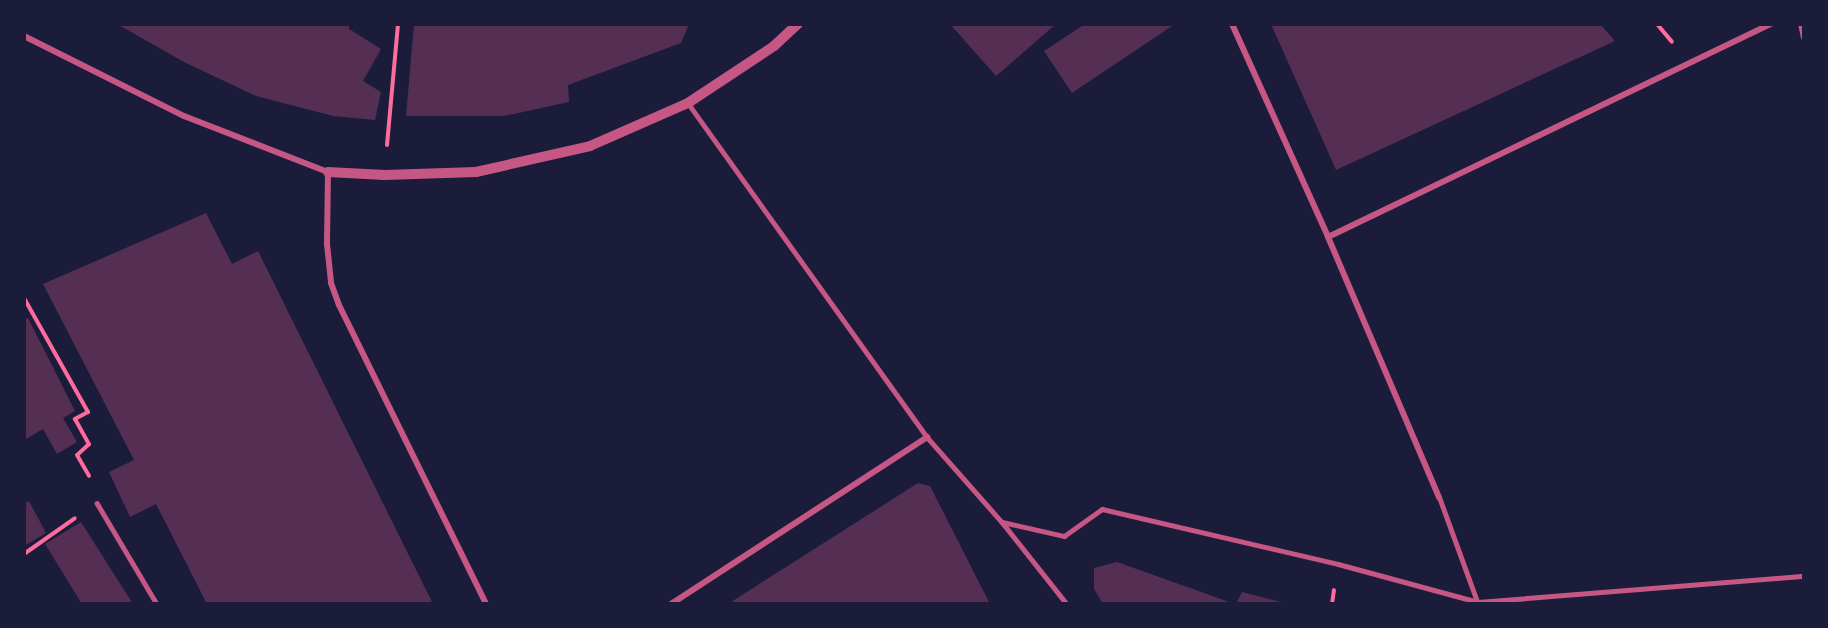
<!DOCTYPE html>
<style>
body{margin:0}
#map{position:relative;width:1828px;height:628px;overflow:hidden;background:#1b1b3a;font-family:"Asap Condensed",sans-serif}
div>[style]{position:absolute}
.building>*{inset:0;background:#542f53}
.path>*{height:4px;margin:-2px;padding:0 2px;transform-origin:2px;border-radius:2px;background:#ff6b9d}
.service>*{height:4.5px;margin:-2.25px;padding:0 2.25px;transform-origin:2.25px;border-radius:2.25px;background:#c65784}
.pedestrian>*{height:5px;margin:-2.5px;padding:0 2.5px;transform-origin:2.5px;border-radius:2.5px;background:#c65784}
.minor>*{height:6px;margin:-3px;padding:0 3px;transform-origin:3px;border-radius:3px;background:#c65784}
.tertiary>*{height:10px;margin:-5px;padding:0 5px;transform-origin:5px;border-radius:5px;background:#c65784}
span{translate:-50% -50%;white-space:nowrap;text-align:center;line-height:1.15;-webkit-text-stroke:6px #1b1b3a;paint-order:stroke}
.frame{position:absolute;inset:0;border:26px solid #1b1b3a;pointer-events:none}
</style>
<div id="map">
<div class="building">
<i style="clip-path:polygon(117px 24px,349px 24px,349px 29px,381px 49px,363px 81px,381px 92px,375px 120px,333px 116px,256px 96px,184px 62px)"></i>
<i style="clip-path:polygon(414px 24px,689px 24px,681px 43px,568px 85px,569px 102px,504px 116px,406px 116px)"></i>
<i style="clip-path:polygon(950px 24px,1056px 24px,996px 76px)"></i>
<i style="clip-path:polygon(1085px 24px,1175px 24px,1072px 93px,1044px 51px)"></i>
<i style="clip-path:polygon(1271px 24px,1600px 24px,1615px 41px,1336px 170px)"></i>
<i style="clip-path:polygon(206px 213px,232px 264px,258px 251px,433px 604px,207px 604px,156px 504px,130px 517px,109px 472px,134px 460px,43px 284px)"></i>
<i style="clip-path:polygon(28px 318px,75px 411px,63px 418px,77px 442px,57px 454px,43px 429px,24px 440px,24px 320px)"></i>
<i style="clip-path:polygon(918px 483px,930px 486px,990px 604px,728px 604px)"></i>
<i style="clip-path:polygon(29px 501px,46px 533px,26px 545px,24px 543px,24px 504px)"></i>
<i style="clip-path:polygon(81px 522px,133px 604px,82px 604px,45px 544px)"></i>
<i style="clip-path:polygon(1117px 562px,1235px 604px,1103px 604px,1094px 589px,1094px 568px)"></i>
<i style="clip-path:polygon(1242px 592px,1285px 603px,1285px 604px,1236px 604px)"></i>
</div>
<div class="path">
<i style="left:1657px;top:24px;width:23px;rotate:50deg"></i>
<i style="left:387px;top:145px;width:121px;rotate:-84.8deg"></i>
<i style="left:24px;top:298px;width:131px;rotate:60.7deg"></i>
<i style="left:88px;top:412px;width:15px;rotate:152deg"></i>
<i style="left:75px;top:419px;width:29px;rotate:61deg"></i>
<i style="left:89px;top:444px;width:16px;rotate:137deg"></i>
<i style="left:77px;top:455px;width:24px;rotate:60deg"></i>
<i style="left:24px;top:554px;width:62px;rotate:-35.2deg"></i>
<i style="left:1332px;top:604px;width:14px;rotate:-82deg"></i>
</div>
<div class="service">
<i style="left:688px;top:103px;width:411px;rotate:54.4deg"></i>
<i style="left:927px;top:437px;width:113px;rotate:48.6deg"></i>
<i style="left:1002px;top:522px;width:105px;rotate:51.6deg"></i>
<i style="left:97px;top:503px;width:117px;rotate:59.3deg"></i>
</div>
<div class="pedestrian">
<i style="left:1439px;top:497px;width:114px;rotate:70deg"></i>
<i style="left:1002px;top:522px;width:64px;rotate:12.7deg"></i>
<i style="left:1064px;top:536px;width:47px;rotate:-35.4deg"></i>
<i style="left:1102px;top:509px;width:242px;rotate:13.1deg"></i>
<i style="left:1338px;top:564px;width:145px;rotate:15.2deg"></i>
<i style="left:1478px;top:602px;width:327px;rotate:-4.6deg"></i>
</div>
<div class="minor">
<i style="left:1232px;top:24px;width:234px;rotate:65.7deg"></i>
<i style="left:1328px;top:237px;width:283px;rotate:66.9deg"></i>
<i style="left:1801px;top:24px;width:14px;rotate:78deg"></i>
<i style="left:24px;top:36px;width:179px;rotate:26.6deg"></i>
<i style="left:184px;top:116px;width:155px;rotate:21.3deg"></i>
<i style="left:328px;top:172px;width:72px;rotate:90.8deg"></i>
<i style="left:327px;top:244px;width:39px;rotate:84deg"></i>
<i style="left:331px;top:283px;width:23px;rotate:70deg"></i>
<i style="left:339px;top:305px;width:333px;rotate:63.8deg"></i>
<i style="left:1328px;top:237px;width:492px;rotate:-25.7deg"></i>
<i style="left:671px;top:604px;width:306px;rotate:-33.1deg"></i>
</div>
<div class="tertiary">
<i style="left:328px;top:172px;width:57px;rotate:3deg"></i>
<i style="left:385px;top:175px;width:91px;rotate:-1.9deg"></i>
<i style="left:476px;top:172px;width:117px;rotate:-12.8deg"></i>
<i style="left:590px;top:146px;width:107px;rotate:-23.7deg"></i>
<i style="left:688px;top:103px;width:103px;rotate:-33.5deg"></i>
<i style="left:774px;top:46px;width:33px;rotate:-43deg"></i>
</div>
<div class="frame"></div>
</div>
